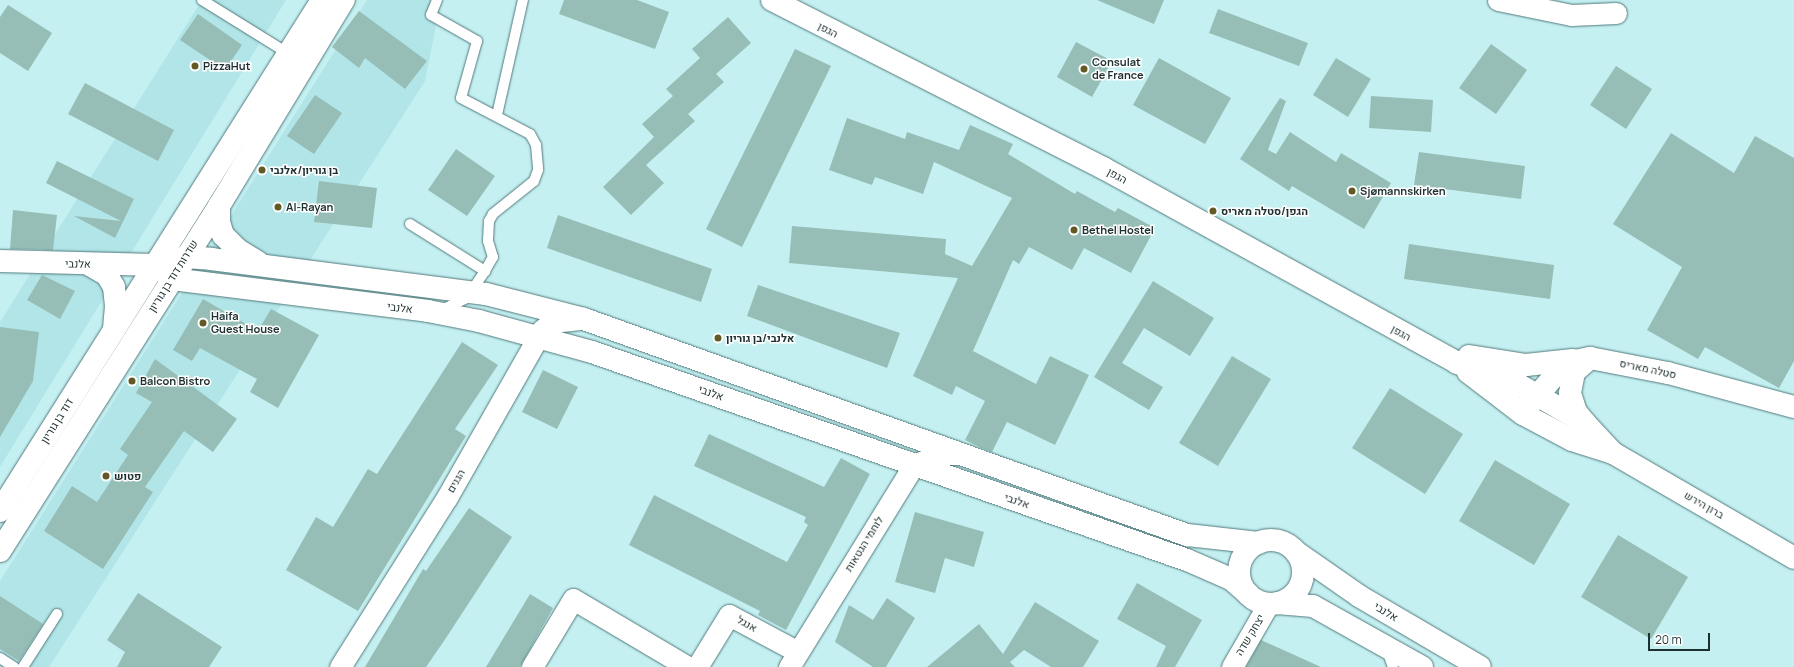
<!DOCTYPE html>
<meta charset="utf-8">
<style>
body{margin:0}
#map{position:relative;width:1794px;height:667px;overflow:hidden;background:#c5f0f2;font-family:Manrope,Heebo,sans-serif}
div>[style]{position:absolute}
.built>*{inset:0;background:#b1e5e8}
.building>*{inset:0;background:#96beb6}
.roads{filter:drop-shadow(0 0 1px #51797b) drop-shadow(0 0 1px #51797b)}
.service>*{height:10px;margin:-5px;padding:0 5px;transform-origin:5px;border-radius:5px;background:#fff}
.minor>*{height:21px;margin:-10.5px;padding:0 10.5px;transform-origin:10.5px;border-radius:10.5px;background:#fff}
.tertiary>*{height:22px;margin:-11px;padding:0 11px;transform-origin:11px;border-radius:11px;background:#fff}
.tertiary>.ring{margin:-11px;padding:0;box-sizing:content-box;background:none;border:22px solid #fff;border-radius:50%}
.dots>*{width:11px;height:11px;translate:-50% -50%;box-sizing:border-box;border:2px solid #fff;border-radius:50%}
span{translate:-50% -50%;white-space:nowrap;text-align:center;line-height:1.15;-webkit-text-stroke:3px #fff;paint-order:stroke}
.street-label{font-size:11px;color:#1e2f30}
.poi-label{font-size:11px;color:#1e2f30;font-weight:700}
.left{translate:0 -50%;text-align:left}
.scale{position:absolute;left:1648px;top:633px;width:62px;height:18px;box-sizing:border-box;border:2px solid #1e2f30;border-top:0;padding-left:5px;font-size:12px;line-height:14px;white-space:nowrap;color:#1e2f30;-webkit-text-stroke:3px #fff;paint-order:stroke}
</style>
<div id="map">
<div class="built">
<i style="clip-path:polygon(202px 0,286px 0,0 467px,0 322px)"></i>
<i style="clip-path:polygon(367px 0,441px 0,425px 81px,49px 667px,0 667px,0 581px)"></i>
</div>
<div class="building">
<i style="clip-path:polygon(564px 0,637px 0,669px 12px,655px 49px,559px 14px)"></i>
<i style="clip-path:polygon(1097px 0,1164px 0,1154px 24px)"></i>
<i style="clip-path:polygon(8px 5px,52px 33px,28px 71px,0 53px,0 17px)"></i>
<i style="clip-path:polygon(1218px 9px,1308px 43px,1299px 66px,1209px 33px)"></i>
<i style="clip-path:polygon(359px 11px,427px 61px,405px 89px,365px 58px,359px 68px,332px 47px)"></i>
<i style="clip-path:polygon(198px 14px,242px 45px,225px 70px,180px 40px)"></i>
<i style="clip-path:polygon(728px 17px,751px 43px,716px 74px,724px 82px,688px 114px,695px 121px,646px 165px,664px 183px,631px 215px,603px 187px,654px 137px,642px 124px,673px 96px,666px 89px,700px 58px,692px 49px)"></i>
<i style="clip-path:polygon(1076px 42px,1112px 61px,1092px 97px,1057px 77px)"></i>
<i style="clip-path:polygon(1491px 44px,1527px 70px,1496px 114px,1459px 88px)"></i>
<i style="clip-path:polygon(795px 49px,831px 66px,742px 247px,706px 229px)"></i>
<i style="clip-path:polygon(1159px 58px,1231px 98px,1205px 144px,1133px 105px)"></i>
<i style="clip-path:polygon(1336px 58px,1371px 79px,1348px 117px,1313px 95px)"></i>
<i style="clip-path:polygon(1616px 66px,1652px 89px,1626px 129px,1590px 105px)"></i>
<i style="clip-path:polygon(85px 83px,174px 130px,158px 161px,68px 114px)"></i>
<i style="clip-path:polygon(315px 95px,342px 113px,314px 154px,287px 136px)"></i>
<i style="clip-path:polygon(1371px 96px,1433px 100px,1431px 132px,1369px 128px)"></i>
<i style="clip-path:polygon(1280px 98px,1286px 101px,1268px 150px,1276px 154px,1290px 132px,1336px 162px,1341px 153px,1391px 183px,1364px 229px,1292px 186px,1289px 191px,1240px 159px)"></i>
<i style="clip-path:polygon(847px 118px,905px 139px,907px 132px,959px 150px,970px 125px,1013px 144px,1008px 154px,1075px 194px,1077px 191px,1115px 212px,1118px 208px,1155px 228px,1131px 273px,1084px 248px,1072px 270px,1029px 247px,1019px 264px,1013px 260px,973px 351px,1036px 384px,1050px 356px,1089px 375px,1055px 445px,1007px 422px,992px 452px,979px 447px,965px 440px,985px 401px,956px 386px,952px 395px,913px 376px,958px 278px,789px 263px,792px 226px,946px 239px,945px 254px,972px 266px,1012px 198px,934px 162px,923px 194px,875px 177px,872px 185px,829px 170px)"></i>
<i style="clip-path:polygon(1671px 133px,1734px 173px,1755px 136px,1794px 158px,1794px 361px,1779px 388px,1705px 347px,1698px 359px,1647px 330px,1682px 267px,1613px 224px)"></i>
<i style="clip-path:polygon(456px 149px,495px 176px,467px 216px,428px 190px)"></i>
<i style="clip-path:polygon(1419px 152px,1525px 166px,1521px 199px,1414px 185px)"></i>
<i style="clip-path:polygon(57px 161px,134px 199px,115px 238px,74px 216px,121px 221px,46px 183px)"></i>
<i style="clip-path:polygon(319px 181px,377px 188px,372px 228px,314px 222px)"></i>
<i style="clip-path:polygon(13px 210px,57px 215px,53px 250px,10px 249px)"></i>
<i style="clip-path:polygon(558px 215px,712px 269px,701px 302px,547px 248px)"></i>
<i style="clip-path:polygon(1409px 244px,1554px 265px,1550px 299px,1404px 279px)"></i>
<i style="clip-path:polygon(42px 275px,75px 291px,60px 319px,27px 300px)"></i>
<i style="clip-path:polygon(1153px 281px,1214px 318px,1190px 356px,1144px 328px,1122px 363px,1163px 387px,1149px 410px,1094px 377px)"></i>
<i style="clip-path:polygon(758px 285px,900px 333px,887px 368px,747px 316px)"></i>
<i style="clip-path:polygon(203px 299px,258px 331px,271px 309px,319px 335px,278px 408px,250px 392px,257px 379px,200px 348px,192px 361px,173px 350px)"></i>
<i style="clip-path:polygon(0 327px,39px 332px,33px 381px,0 437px)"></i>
<i style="clip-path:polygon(462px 342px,498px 365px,455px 429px,466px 436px,358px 611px,286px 570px,316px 517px,333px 527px,368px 469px,377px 474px)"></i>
<i style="clip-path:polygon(1232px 356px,1271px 379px,1218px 466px,1179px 443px)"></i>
<i style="clip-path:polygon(155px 359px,237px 419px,213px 452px,184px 431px,145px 487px,153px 492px,103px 569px,44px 531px,72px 486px,97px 502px,128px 455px,120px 449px,152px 402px,136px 393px)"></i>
<i style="clip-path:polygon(543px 370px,578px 387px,557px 429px,522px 412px)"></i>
<i style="clip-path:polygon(1390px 388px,1463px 434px,1425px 494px,1352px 448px)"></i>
<i style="clip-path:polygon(709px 434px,824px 487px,841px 458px,870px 474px,786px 630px,758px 615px,760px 611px,629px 545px,654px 495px,787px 562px,808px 525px,804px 522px,806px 517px,694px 466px)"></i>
<i style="clip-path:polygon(1495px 460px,1570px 504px,1534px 565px,1459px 521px)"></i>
<i style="clip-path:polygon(469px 508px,512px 537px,444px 641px,426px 667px,365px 667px,423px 569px,426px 571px)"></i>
<i style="clip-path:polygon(915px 512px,984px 532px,974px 567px,945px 558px,935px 593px,895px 582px)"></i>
<i style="clip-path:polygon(1618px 535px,1688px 577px,1651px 639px,1581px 597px)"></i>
<i style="clip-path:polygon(1137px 583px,1202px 620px,1175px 667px,1156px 667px,1166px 646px,1117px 619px)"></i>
<i style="clip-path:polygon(138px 593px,222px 647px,209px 667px,117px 667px,125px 652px,107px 640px)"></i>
<i style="clip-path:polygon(530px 594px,553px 608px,520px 667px,486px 667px)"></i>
<i style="clip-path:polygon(0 596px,43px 624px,19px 661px,0 649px)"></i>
<i style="clip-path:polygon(887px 598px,915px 618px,886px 667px,873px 667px,835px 642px,849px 605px,873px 620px)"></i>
<i style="clip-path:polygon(1035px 602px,1099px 641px,1083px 667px,1051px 667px,1024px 650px,1010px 662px,1015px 667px,927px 667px,979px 624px,1003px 654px)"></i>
<i style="clip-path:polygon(1261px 640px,1321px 667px,1246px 667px)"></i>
</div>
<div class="roads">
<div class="service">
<i style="left:202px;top:0;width:102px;rotate:31.8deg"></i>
<i style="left:437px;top:0;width:16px;rotate:112deg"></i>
<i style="left:431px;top:15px;width:53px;rotate:29.5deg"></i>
<i style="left:477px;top:41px;width:59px;rotate:105.7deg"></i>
<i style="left:461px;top:98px;width:78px;rotate:27.6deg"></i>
<i style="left:530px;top:134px;width:13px;rotate:61deg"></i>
<i style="left:536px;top:145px;width:25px;rotate:85deg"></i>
<i style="left:538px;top:170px;width:12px;rotate:110deg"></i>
<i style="left:534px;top:181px;width:53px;rotate:141.2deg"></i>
<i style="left:493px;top:214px;width:8px;rotate:120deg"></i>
<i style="left:489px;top:221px;width:20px;rotate:93deg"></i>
<i style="left:488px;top:241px;width:17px;rotate:73deg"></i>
<i style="left:493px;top:257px;width:16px;rotate:120deg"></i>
<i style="left:497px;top:115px;width:118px;rotate:-77.3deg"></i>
<i style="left:410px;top:224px;width:89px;rotate:32.1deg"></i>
<i style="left:485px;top:271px;width:32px;rotate:124deg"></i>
<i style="left:467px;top:298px;width:26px;rotate:155deg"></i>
<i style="left:1387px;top:650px;width:18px;rotate:71deg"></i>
<i style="left:0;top:658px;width:17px;rotate:33deg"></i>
<i style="left:23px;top:667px;width:63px;rotate:-57.3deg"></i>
</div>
<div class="minor">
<i style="left:1498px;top:0;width:75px;rotate:11.6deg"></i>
<i style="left:1571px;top:15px;width:45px;rotate:-2.5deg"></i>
<i style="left:340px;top:667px;width:199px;rotate:-57.8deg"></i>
<i style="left:446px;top:499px;width:194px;rotate:-60.4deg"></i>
<i style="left:542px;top:330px;width:13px;rotate:-39deg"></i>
<i style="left:552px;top:322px;width:28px;rotate:-6deg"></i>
<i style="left:532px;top:667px;width:79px;rotate:-58.9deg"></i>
<i style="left:573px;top:599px;width:134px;rotate:30.6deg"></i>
<i style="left:697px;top:667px;width:61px;rotate:-58.4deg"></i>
<i style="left:729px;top:615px;width:78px;rotate:28.2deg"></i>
<i style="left:789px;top:667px;width:238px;rotate:-58.3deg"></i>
<i style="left:914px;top:465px;width:28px;rotate:-23deg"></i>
<i style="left:940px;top:454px;width:21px"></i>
<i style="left:1232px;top:667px;width:74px;rotate:-60deg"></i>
</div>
<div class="tertiary">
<i style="left:772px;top:0;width:371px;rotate:26.9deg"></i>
<i style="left:1103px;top:168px;width:404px;rotate:28.8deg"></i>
<i style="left:1457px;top:363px;width:68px;rotate:19.8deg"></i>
<i style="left:1521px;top:386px;width:74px;rotate:30deg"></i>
<i style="left:1585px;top:423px;width:41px;rotate:47deg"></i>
<i style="left:219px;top:206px;width:16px;rotate:90deg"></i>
<i style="left:219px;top:222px;width:14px;rotate:73deg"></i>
<i style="left:223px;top:235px;width:21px;rotate:45deg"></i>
<i style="left:238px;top:250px;width:23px;rotate:31deg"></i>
<i style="left:0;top:261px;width:156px;rotate:1.5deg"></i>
<i style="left:156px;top:265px;width:30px;rotate:-15deg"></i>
<i style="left:185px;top:257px;width:26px;rotate:4deg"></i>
<i style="left:211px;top:259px;width:277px;rotate:7.3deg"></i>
<i style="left:486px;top:294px;width:101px;rotate:14.3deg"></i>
<i style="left:584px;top:319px;width:641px;rotate:19.71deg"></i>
<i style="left:1187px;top:535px;width:72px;rotate:6.3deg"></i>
<i style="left:88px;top:264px;width:22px;rotate:30deg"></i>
<i style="left:107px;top:275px;width:14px;rotate:60deg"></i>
<i style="left:114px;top:287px;width:19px;rotate:84deg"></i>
<i style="left:116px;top:306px;width:24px;rotate:95deg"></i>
<i style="left:156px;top:265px;width:21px;rotate:41deg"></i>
<i style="left:172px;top:279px;width:258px;rotate:7.1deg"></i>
<i style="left:428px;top:311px;width:52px;rotate:11.1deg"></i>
<i style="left:479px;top:321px;width:117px;rotate:15.3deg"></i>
<i style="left:592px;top:352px;width:630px;rotate:19.27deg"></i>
<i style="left:1187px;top:560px;width:48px;rotate:23.4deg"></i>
<i style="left:1231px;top:579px;width:23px;rotate:41deg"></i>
<i style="left:1469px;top:356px;width:58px;rotate:9deg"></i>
<i style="left:1526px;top:365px;width:47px;rotate:-6.1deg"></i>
<i style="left:1468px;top:372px;width:69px;rotate:37.4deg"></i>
<i style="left:1523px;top:414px;width:55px;rotate:28deg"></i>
<i style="left:1572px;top:440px;width:43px;rotate:17.6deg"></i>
<i style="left:1613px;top:453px;width:209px;rotate:30.1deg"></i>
<i style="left:1528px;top:406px;width:57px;rotate:-48.5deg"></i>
<i style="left:1566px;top:363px;width:25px;rotate:-12deg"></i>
<i style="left:1590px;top:358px;width:79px;rotate:10.9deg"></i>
<i style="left:1668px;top:373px;width:131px;rotate:15.1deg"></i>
<i style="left:1585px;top:423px;width:14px;rotate:-129deg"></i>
<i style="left:1576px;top:412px;width:20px;rotate:-108deg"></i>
<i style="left:1570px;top:393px;width:21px;rotate:-79deg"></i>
<i style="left:1574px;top:372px;width:21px;rotate:-41deg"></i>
<i style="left:0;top:511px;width:604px;rotate:-57.78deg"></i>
<i class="ring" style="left:1239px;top:540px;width:42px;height:42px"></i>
<i style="left:0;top:551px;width:409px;rotate:-57.6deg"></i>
<i style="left:219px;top:206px;width:241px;rotate:-58.8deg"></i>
<i style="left:1296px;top:552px;width:77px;rotate:34.9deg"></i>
<i style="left:1359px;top:596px;width:140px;rotate:30.4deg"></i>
<i style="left:1277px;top:603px;width:36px;rotate:5deg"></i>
<i style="left:1313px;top:606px;width:125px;rotate:29.2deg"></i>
</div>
</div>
<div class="dots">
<i style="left:195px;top:66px;background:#625925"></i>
<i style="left:1084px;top:69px;background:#625925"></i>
<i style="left:262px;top:170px;background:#625925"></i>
<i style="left:1352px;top:191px;background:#625925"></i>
<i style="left:278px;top:207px;background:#625925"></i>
<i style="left:1213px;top:211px;background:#625925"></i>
<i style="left:1074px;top:230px;background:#625925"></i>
<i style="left:203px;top:323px;background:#625925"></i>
<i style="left:718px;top:338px;background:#625925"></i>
<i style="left:132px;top:381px;background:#625925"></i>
<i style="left:106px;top:476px;background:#625925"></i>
</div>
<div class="street-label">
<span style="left:828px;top:30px;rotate:27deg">הגפן</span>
<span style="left:1117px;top:176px;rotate:29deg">הגפן</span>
<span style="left:78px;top:264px;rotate:1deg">אלנבי</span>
<span style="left:173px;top:276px;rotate:-58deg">שדרות דוד בן גוריון</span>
<span style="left:400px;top:308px;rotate:7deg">אלנבי</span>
<span style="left:1401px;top:333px;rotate:29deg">הגפן</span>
<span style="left:1648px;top:369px;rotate:12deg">סטלה מאריס</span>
<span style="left:711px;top:393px;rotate:19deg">אלנבי</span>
<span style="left:57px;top:421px;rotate:-58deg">דוד בן גוריון</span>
<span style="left:456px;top:481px;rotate:-60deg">הגנים</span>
<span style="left:1017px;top:501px;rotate:19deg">אלנבי</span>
<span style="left:1704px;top:505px;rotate:30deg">ברון הירש</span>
<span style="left:864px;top:544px;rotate:-58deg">לוחמי הגטאות</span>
<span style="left:1386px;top:612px;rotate:31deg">אלנבי</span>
<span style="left:747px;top:624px;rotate:29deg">אנגל</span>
<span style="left:1250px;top:635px;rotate:-59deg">יצחק שדה</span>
</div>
<div class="poi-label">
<span class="left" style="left:1092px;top:69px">Consulat<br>de France</span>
<span class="left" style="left:203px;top:66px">PizzaHut</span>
<span class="left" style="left:270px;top:170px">בן גוריון/אלנבי</span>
<span class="left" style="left:1360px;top:191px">Sjømannskirken</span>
<span class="left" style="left:286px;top:207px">Al-Rayan</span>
<span class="left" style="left:1221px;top:211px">הגפן/סטלה מאריס</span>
<span class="left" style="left:1082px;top:230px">Bethel Hostel</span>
<span class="left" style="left:211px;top:323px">Haifa<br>Guest House</span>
<span class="left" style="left:726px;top:338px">אלנבי/בן גוריון</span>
<span class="left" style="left:140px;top:381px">Balcon Bistro</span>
<span class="left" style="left:114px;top:476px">פטוש</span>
</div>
<div class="scale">20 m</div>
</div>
